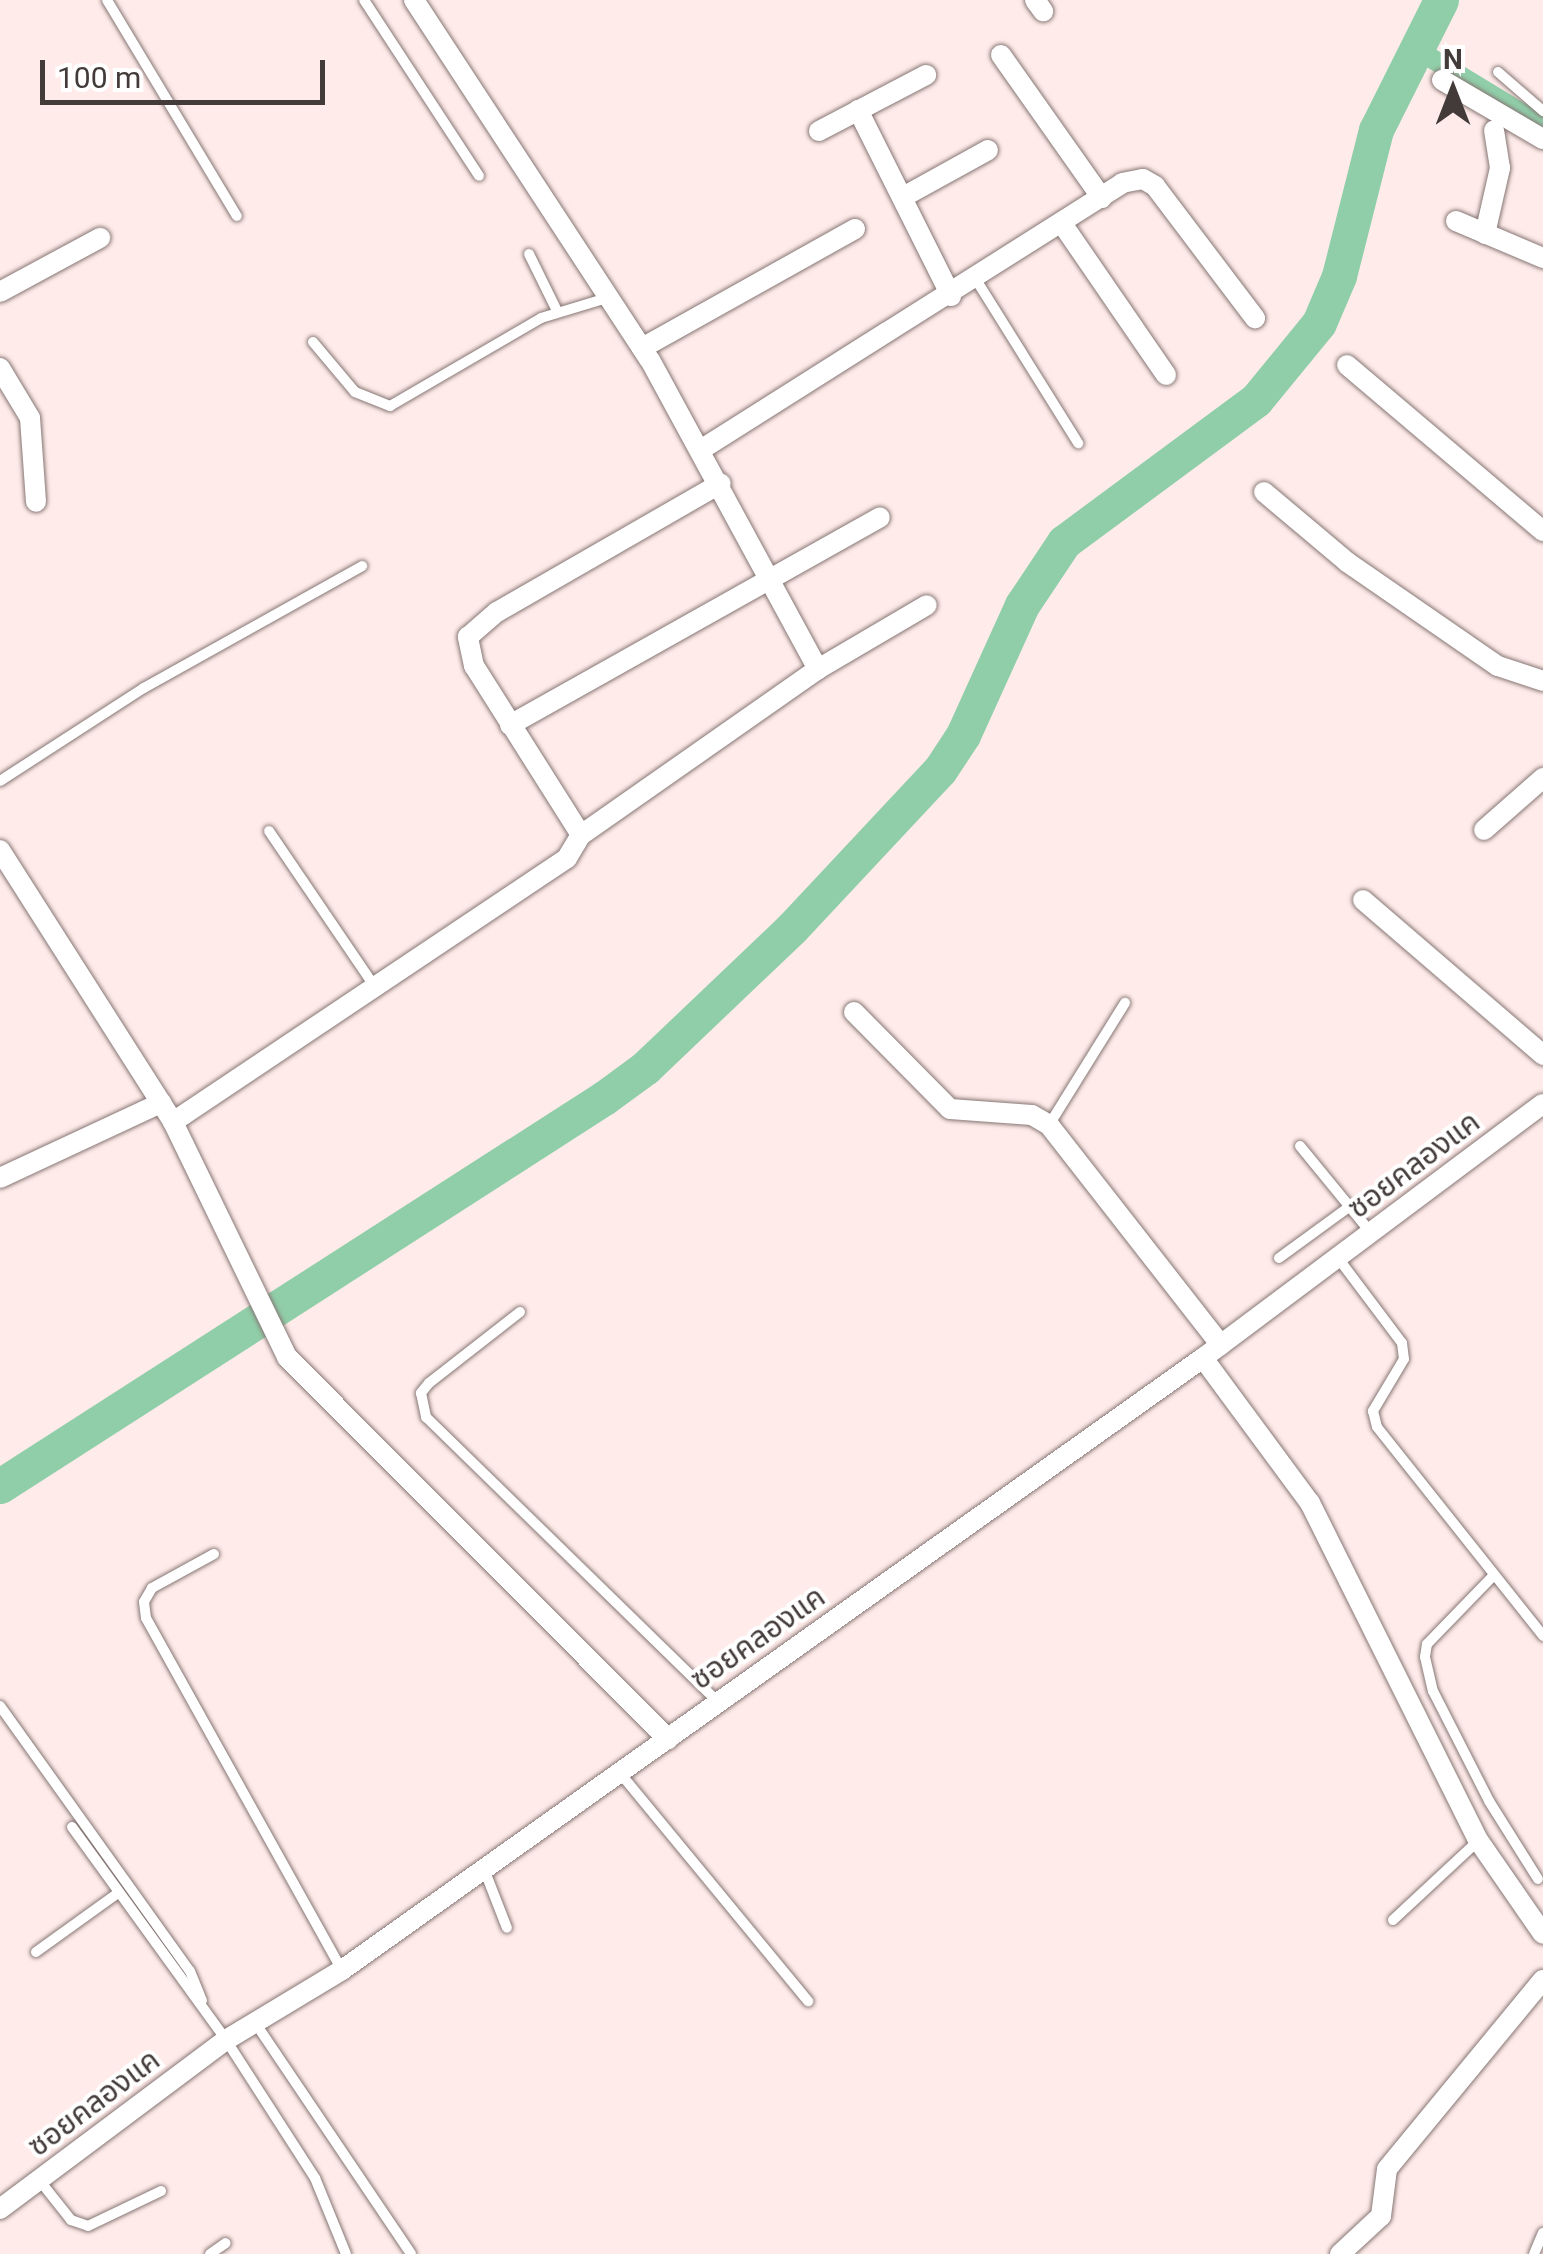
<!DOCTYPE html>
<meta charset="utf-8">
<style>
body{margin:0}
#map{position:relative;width:1543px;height:2254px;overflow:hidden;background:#ffecea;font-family:Roboto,"Noto Sans Thai",sans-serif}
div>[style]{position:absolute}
.canal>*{height:20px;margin:-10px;padding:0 10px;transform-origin:10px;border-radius:10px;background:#90cea9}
.river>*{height:35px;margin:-17.5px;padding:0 17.5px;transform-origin:17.5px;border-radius:17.5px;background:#90cea9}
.roads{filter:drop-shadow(0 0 2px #867674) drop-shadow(0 0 2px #867674)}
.service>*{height:10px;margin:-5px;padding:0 5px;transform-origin:5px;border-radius:5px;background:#fff}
.minor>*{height:20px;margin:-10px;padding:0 10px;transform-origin:10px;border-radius:10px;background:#fff}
span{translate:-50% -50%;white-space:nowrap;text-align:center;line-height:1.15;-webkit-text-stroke:8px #fff;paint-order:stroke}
.street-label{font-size:30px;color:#423b3a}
.north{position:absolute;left:1403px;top:40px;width:100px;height:100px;-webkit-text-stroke:8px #fff;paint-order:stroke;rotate:0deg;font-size:28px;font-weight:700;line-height:40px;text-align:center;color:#423b3a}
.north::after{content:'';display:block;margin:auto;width:35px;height:45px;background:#423b3a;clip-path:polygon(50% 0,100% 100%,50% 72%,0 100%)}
.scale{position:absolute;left:40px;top:60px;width:285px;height:45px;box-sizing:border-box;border:5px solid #423b3a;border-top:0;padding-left:12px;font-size:30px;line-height:35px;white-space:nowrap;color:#423b3a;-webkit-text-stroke:8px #fff;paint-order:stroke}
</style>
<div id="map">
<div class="canal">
<i style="left:1416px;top:49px;width:149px;rotate:31.2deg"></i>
</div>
<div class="river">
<i style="left:0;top:1486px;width:718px;rotate:-32.72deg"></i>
<i style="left:604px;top:1098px;width:51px;rotate:-36.2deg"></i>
<i style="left:645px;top:1068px;width:203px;rotate:-43.6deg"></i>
<i style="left:792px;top:928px;width:216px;rotate:-46.9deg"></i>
<i style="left:940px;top:770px;width:42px;rotate:-56.7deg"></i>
<i style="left:963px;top:735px;width:143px;rotate:-65.6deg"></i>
<i style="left:1022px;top:605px;width:76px;rotate:-56.3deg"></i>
<i style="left:1064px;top:542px;width:239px;rotate:-36.5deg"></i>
<i style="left:1256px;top:400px;width:99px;rotate:-50.7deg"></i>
<i style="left:1319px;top:323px;width:51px;rotate:-66.9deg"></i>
<i style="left:1339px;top:276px;width:151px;rotate:-75.8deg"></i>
<i style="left:1376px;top:130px;width:145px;rotate:-63.4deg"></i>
</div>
<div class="roads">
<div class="service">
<i style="left:107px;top:0;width:252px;rotate:59deg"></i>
<i style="left:364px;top:0;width:210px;rotate:56.8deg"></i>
<i style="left:1498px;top:72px;width:60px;rotate:40.9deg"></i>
<i style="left:529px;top:254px;width:64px;rotate:63.8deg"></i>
<i style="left:975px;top:278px;width:195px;rotate:58deg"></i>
<i style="left:313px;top:342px;width:65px;rotate:50deg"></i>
<i style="left:355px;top:392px;width:38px;rotate:22deg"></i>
<i style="left:390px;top:406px;width:175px;rotate:-30.2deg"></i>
<i style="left:541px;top:318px;width:69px;rotate:-16.9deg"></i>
<i style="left:0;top:781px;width:171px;rotate:-32.9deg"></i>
<i style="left:144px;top:688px;width:250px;rotate:-29.2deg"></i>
<i style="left:269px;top:831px;width:189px;rotate:55.8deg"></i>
<i style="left:1049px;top:1125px;width:144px;rotate:-58.1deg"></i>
<i style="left:1300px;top:1146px;width:114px;rotate:50.7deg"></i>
<i style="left:1279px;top:1258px;width:87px;rotate:-36.1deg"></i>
<i style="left:1338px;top:1258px;width:106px;rotate:53deg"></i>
<i style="left:1402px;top:1343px;width:16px;rotate:83deg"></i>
<i style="left:1404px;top:1359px;width:61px;rotate:120.8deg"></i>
<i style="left:1373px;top:1411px;width:16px;rotate:76deg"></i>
<i style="left:1377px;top:1427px;width:267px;rotate:51.5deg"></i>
<i style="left:520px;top:1312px;width:115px;rotate:142deg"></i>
<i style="left:429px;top:1383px;width:13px;rotate:129deg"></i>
<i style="left:421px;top:1393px;width:25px;rotate:78deg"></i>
<i style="left:426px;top:1417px;width:409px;rotate:44.3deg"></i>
<i style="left:214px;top:1554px;width:71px;rotate:151.3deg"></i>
<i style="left:152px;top:1588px;width:16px;rotate:120deg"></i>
<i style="left:144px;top:1602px;width:16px;rotate:83deg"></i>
<i style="left:146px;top:1618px;width:403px;rotate:60.9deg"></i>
<i style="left:1493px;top:1576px;width:95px;rotate:134.1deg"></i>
<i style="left:1427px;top:1644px;width:13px;rotate:99deg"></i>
<i style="left:1425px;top:1657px;width:35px;rotate:77deg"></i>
<i style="left:1433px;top:1691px;width:123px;rotate:63deg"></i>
<i style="left:1489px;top:1801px;width:92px;rotate:57.9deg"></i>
<i style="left:0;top:1706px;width:326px;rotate:54.4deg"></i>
<i style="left:190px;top:1971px;width:32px;rotate:68deg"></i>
<i style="left:620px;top:1773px;width:296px;rotate:50.5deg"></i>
<i style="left:72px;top:1827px;width:263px;rotate:54.1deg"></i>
<i style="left:226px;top:2040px;width:164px;rotate:57.2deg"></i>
<i style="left:315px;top:2178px;width:82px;rotate:67.8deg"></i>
<i style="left:484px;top:1869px;width:63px;rotate:68.7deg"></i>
<i style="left:1393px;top:1920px;width:116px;rotate:-42.9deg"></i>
<i style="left:36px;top:1952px;width:101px;rotate:-35.7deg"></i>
<i style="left:256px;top:2024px;width:277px;rotate:56deg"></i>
<i style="left:40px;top:2181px;width:50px;rotate:51.5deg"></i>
<i style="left:71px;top:2220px;width:18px;rotate:19deg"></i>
<i style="left:88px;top:2226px;width:81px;rotate:-25.6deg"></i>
<i style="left:210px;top:2254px;width:19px;rotate:-35deg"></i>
<i style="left:1534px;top:2254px;width:23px;rotate:-67deg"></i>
</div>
<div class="minor">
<i style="left:414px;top:0;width:430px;rotate:56.8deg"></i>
<i style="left:650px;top:360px;width:352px;rotate:61.5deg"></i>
<i style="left:1035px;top:0;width:14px;rotate:54deg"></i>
<i style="left:1001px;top:55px;width:175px;rotate:54.8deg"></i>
<i style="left:1442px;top:80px;width:117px;rotate:30.3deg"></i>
<i style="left:858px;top:110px;width:208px;rotate:63.4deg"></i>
<i style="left:819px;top:131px;width:121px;rotate:-27.6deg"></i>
<i style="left:903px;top:197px;width:97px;rotate:-28.9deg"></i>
<i style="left:1456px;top:221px;width:95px;rotate:23deg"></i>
<i style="left:1063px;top:225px;width:182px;rotate:55.5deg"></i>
<i style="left:1485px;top:234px;width:68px;rotate:-77.2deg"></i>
<i style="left:1500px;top:168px;width:38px;rotate:-99deg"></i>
<i style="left:0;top:292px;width:114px;rotate:-28.4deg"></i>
<i style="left:642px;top:348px;width:244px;rotate:-29.2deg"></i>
<i style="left:1347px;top:365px;width:257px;rotate:40.3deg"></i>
<i style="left:0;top:368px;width:58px;rotate:59deg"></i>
<i style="left:30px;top:418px;width:84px;rotate:85.9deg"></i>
<i style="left:702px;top:449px;width:497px;rotate:-32.3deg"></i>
<i style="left:1122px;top:183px;width:21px;rotate:-11deg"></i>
<i style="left:1143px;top:179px;width:14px;rotate:30deg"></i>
<i style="left:1155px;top:186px;width:166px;rotate:52.9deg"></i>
<i style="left:1264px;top:492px;width:109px;rotate:40.1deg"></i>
<i style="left:1347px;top:562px;width:183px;rotate:34.6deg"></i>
<i style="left:1498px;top:666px;width:47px;rotate:18.4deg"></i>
<i style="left:510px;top:725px;width:424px;rotate:-29.3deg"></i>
<i style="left:1484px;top:830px;width:79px;rotate:-41.4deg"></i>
<i style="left:581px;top:835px;width:200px;rotate:-122.3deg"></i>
<i style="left:474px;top:666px;width:30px;rotate:-102deg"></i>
<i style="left:468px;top:637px;width:38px;rotate:-41deg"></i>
<i style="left:497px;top:612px;width:258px;rotate:-29.9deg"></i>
<i style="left:0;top:850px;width:322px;rotate:57.5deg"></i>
<i style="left:173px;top:1122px;width:261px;rotate:64.1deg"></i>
<i style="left:287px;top:1357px;width:540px;rotate:45.08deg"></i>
<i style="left:1363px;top:900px;width:238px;rotate:40.7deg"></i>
<i style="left:854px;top:1012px;width:136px;rotate:45.3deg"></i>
<i style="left:950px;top:1109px;width:82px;rotate:4.2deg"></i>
<i style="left:1032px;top:1115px;width:20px;rotate:30deg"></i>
<i style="left:1049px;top:1125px;width:279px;rotate:52deg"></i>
<i style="left:173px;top:1122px;width:474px;rotate:-33.8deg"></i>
<i style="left:567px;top:858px;width:27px;rotate:-59deg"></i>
<i style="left:581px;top:835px;width:289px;rotate:-35deg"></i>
<i style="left:818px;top:669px;width:126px;rotate:-30.4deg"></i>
<i style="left:0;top:1178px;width:178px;rotate:-25deg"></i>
<i style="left:1203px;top:1358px;width:180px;rotate:53.6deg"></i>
<i style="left:1310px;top:1503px;width:377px;rotate:63.5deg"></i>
<i style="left:1478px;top:1840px;width:114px;rotate:55.3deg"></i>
<i style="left:0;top:2209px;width:282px;rotate:-36.8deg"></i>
<i style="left:226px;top:2040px;width:135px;rotate:-31.1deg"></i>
<i style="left:342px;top:1970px;width:1056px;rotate:-35.41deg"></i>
<i style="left:1203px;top:1358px;width:424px;rotate:-36.8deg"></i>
<i style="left:1340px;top:2254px;width:56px;rotate:-42.8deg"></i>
<i style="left:1381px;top:2216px;width:47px;rotate:-82.7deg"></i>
<i style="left:1387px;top:2169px;width:245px;rotate:-50.5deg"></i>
</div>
</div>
<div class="street-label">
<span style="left:1414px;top:1165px;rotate:-37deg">ซอยคลองแค</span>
<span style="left:758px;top:1638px;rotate:-35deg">ซอยคลองแค</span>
<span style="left:94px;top:2103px;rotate:-37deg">ซอยคลองแค</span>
</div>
<div class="north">N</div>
<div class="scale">100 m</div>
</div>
